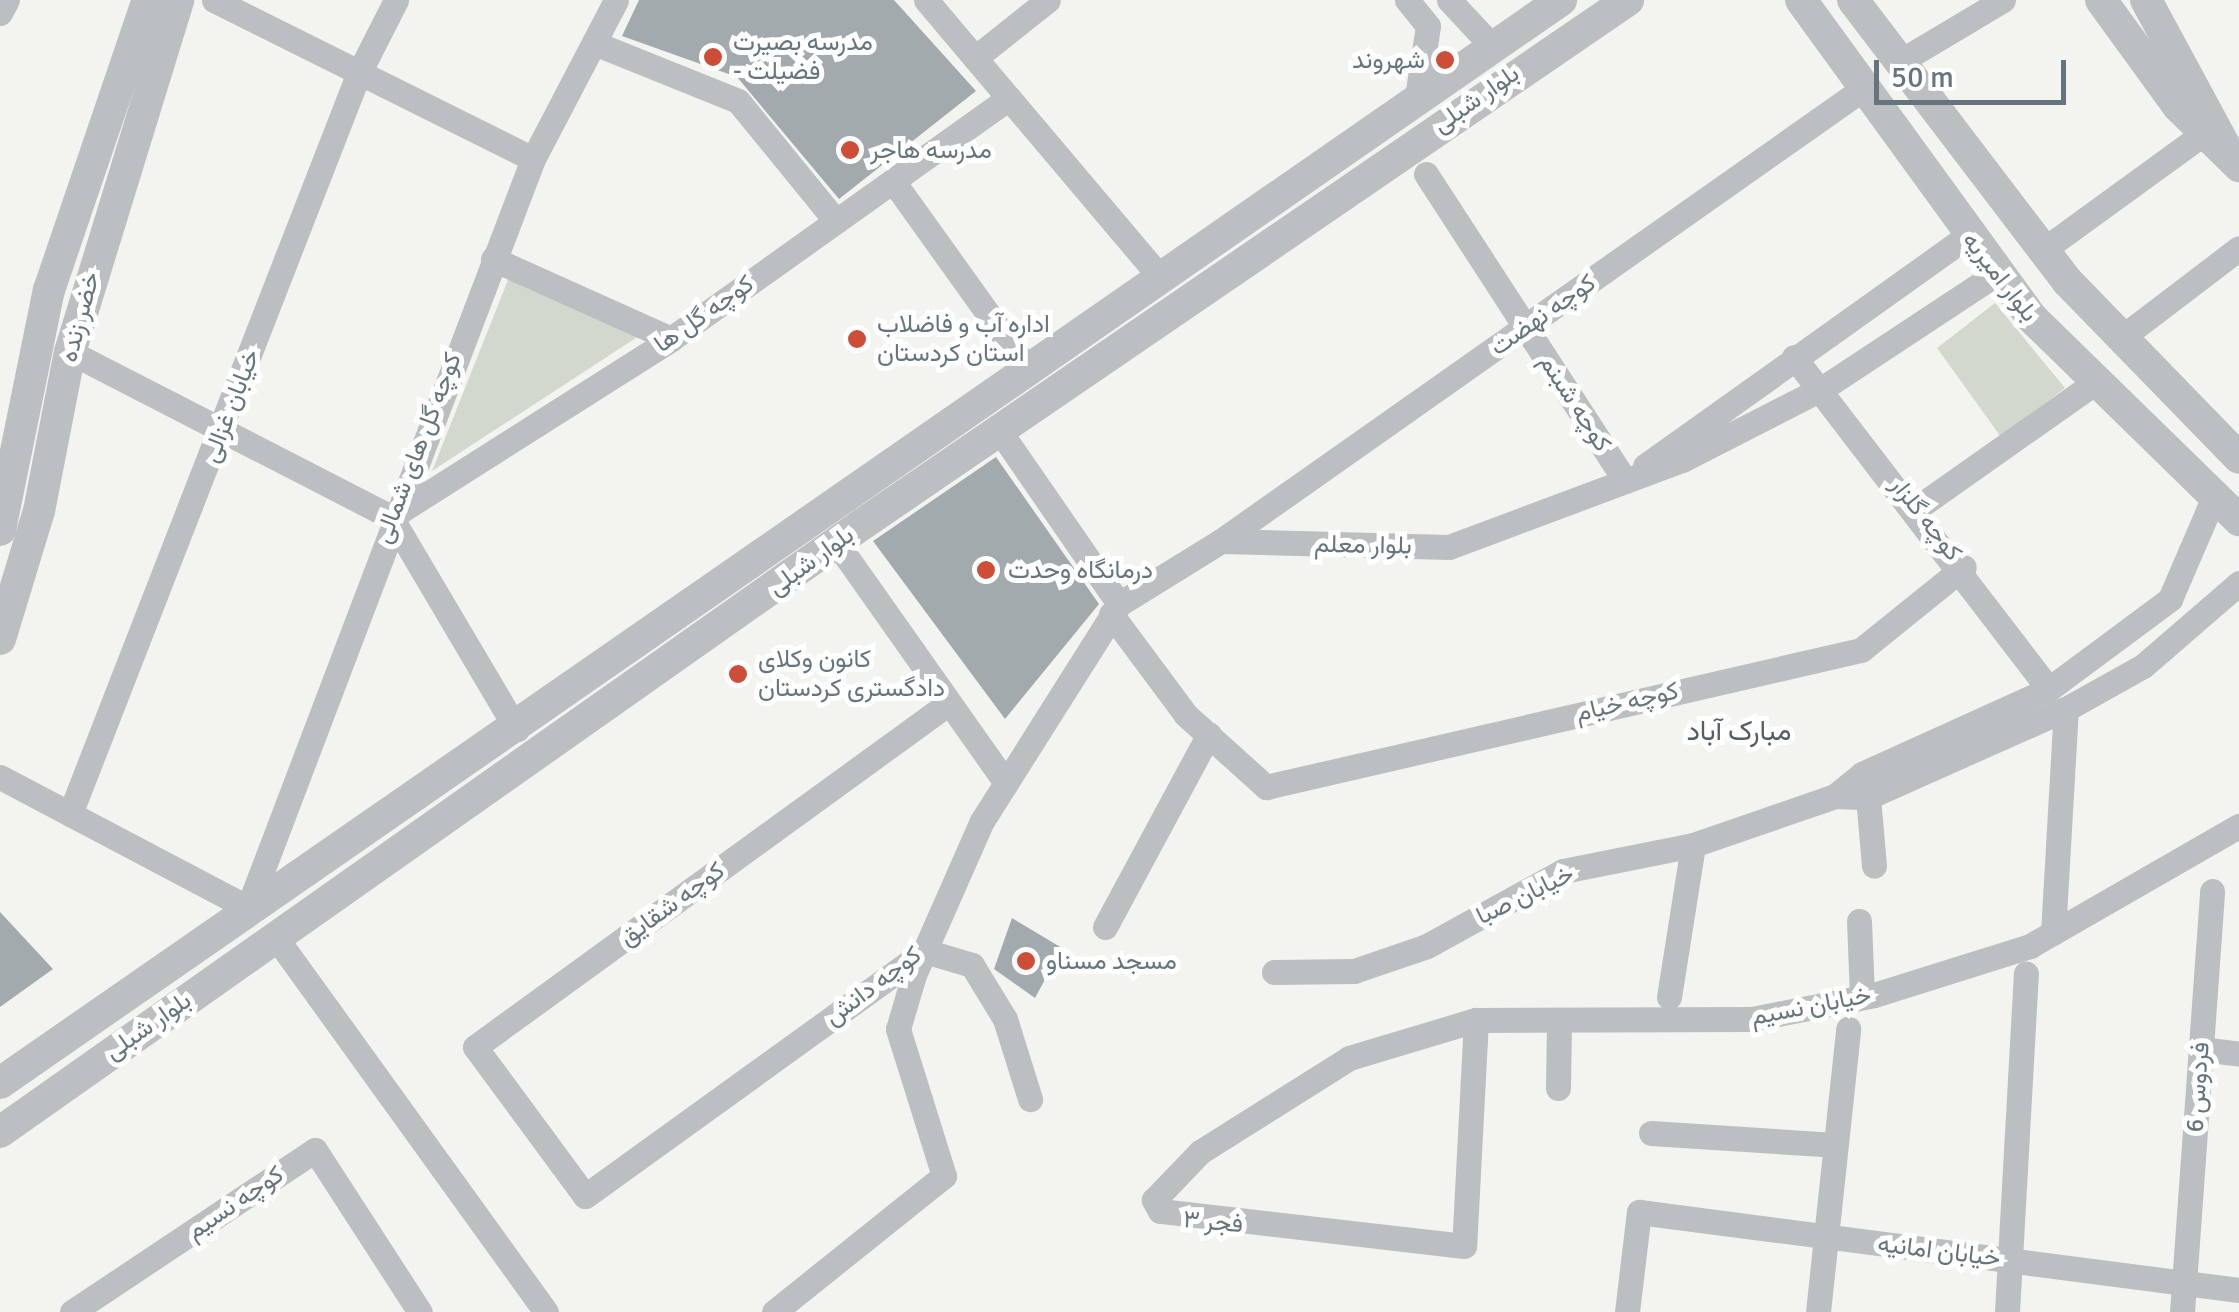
<!DOCTYPE html>
<meta charset="utf-8">
<style>
body{margin:0}
#map{position:relative;width:2239px;height:1312px;overflow:hidden;background:#f3f3f0;font-family:Signika,Vazirmatn,sans-serif}
div>[style]{position:absolute}
.green>*{inset:0;background:#d3d8cf}
.building>*{inset:0;background:#a3aaae}
.minor>*{height:25px;margin:-12.5px;padding:0 12.5px;transform-origin:12.5px;border-radius:12.5px;background:#bbbfc1}
.tertiary>*{height:32px;margin:-16px;padding:0 16px;transform-origin:16px;border-radius:16px;background:#bbbfc1}
.dots>*{width:28px;height:28px;translate:-50% -50%;box-sizing:border-box;border:5px solid #fff;border-radius:50%}
span{translate:-50% -50%;white-space:nowrap;text-align:center;line-height:1.15;-webkit-text-stroke:10px #fff;paint-order:stroke}
.poi-label{font-size:25px;color:#66757d}
.left{translate:0 -50%;text-align:left}
.right{translate:-100% -50%;text-align:right}
.street-label{font-size:25px;color:#66757d}
.neighbourhood-label{font-size:28px;color:#535d63}
.scale{position:absolute;left:1874px;top:60px;width:192px;height:45px;box-sizing:border-box;border:5px solid #66757d;border-top:0;padding-left:12px;font-size:30px;line-height:35px;white-space:nowrap;color:#66757d;-webkit-text-stroke:8px #fff;paint-order:stroke}
</style>
<div id="map">
<div class="green">
<i style="clip-path:polygon(512px 270px,645px 332px,432px 471px)"></i>
<i style="clip-path:polygon(1995px 303px,2065px 388px,2001px 437px,1937px 348px)"></i>
</div>
<div class="building">
<i style="clip-path:polygon(639px 0,894px 0,976px 91px,839px 199px,737px 77px,622px 36px)"></i>
<i style="clip-path:polygon(996px 457px,1099px 604px,1005px 719px,873px 541px)"></i>
<i style="clip-path:polygon(0 912px,53px 969px,0 1007px)"></i>
<i style="clip-path:polygon(1012px 918px,1062px 948px,1035px 998px,994px 969px)"></i>
</div>
<div class="minor">
<i style="left:214px;top:0;width:356px;rotate:26.5deg"></i>
<i style="left:926px;top:0;width:363px;rotate:49.8deg"></i>
<i style="left:1407px;top:0;width:33px;rotate:51deg"></i>
<i style="left:1428px;top:26px;width:72px;rotate:98.8deg"></i>
<i style="left:1449px;top:0;width:62px;rotate:47deg"></i>
<i style="left:0;top:13px;width:15px;rotate:-62deg"></i>
<i style="left:594px;top:43px;width:155px;rotate:21.9deg"></i>
<i style="left:738px;top:101px;width:155px;rotate:50.8deg"></i>
<i style="left:975px;top:58px;width:93px;rotate:-38.5deg"></i>
<i style="left:1899px;top:62px;width:121px;rotate:-30.8deg"></i>
<i style="left:1426px;top:174px;width:366px;rotate:57deg"></i>
<i style="left:893px;top:181px;width:229px;rotate:54.4deg"></i>
<i style="left:2043px;top:250px;width:199px;rotate:-36deg"></i>
<i style="left:493px;top:259px;width:195px;rotate:24.2deg"></i>
<i style="left:2121px;top:338px;width:148px;rotate:-37.3deg"></i>
<i style="left:70px;top:352px;width:361px;rotate:27.2deg"></i>
<i style="left:1794px;top:357px;width:419px;rotate:52.5deg"></i>
<i style="left:999px;top:430px;width:211px;rotate:55.4deg"></i>
<i style="left:1645px;top:466px;width:396px;rotate:-35.5deg"></i>
<i style="left:1917px;top:508px;width:217px;rotate:-35.2deg"></i>
<i style="left:391px;top:517px;width:332px;rotate:-32.4deg"></i>
<i style="left:671px;top:339px;width:415px;rotate:-35.5deg"></i>
<i style="left:391px;top:517px;width:247px;rotate:59.4deg"></i>
<i style="left:1221px;top:541px;width:787px;rotate:-35.17deg"></i>
<i style="left:836px;top:542px;width:295px;rotate:54.8deg"></i>
<i style="left:1111px;top:614px;width:126px;rotate:53.4deg"></i>
<i style="left:1186px;top:715px;width:108px;rotate:42deg"></i>
<i style="left:1266px;top:787px;width:611px;rotate:-12.97deg"></i>
<i style="left:1861px;top:650px;width:132px;rotate:-38.9deg"></i>
<i style="left:0;top:777px;width:280px;rotate:27.8deg"></i>
<i style="left:248px;top:908px;width:801px;rotate:-69.17deg"></i>
<i style="left:533px;top:159px;width:179px;rotate:-62.4deg"></i>
<i style="left:1835px;top:796px;width:33px;rotate:2deg"></i>
<i style="left:1868px;top:797px;width:217px;rotate:-24deg"></i>
<i style="left:2066px;top:709px;width:88px;rotate:-29.2deg"></i>
<i style="left:2143px;top:666px;width:127px;rotate:-40.8deg"></i>
<i style="left:1868px;top:797px;width:69px;rotate:85deg"></i>
<i style="left:70px;top:814px;width:793px;rotate:-68.71deg"></i>
<i style="left:358px;top:75px;width:84px;rotate:-63.1deg"></i>
<i style="left:1859px;top:921px;width:76px;rotate:87.7deg"></i>
<i style="left:1105px;top:927px;width:219px;rotate:-61.7deg"></i>
<i style="left:2053px;top:933px;width:224px;rotate:-86.7deg"></i>
<i style="left:277px;top:939px;width:460px;rotate:54.2deg"></i>
<i style="left:925px;top:951px;width:419px;rotate:144.2deg"></i>
<i style="left:585px;top:1196px;width:185px;rotate:-126.4deg"></i>
<i style="left:475px;top:1047px;width:582px;rotate:-35.98deg"></i>
<i style="left:925px;top:951px;width:49px;rotate:16.6deg"></i>
<i style="left:972px;top:965px;width:63px;rotate:58.6deg"></i>
<i style="left:1005px;top:1019px;width:84px;rotate:72.6deg"></i>
<i style="left:1274px;top:972px;width:80px;rotate:-0.7deg"></i>
<i style="left:1354px;top:971px;width:77px;rotate:-18.9deg"></i>
<i style="left:1427px;top:946px;width:155px;rotate:-28.9deg"></i>
<i style="left:1563px;top:871px;width:133px;rotate:-11.3deg"></i>
<i style="left:1693px;top:845px;width:150px;rotate:-19deg"></i>
<i style="left:1835px;top:796px;width:35px;rotate:-39deg"></i>
<i style="left:1862px;top:774px;width:205px;rotate:-24.4deg"></i>
<i style="left:2049px;top:689px;width:151px;rotate:-36.6deg"></i>
<i style="left:2170px;top:599px;width:111px;rotate:-66.7deg"></i>
<i style="left:1669px;top:997px;width:154px;rotate:-81deg"></i>
<i style="left:1476px;top:1020px;width:226px;rotate:93deg"></i>
<i style="left:1464px;top:1246px;width:306px;rotate:-173.4deg"></i>
<i style="left:1160px;top:1211px;width:13px;rotate:-119deg"></i>
<i style="left:1154px;top:1200px;width:66px;rotate:-46.2deg"></i>
<i style="left:1200px;top:1152px;width:176px;rotate:-32.2deg"></i>
<i style="left:1349px;top:1058px;width:133px;rotate:-16.7deg"></i>
<i style="left:1476px;top:1020px;width:276px;rotate:-0.2deg"></i>
<i style="left:1752px;top:1019px;width:124px;rotate:-11.1deg"></i>
<i style="left:1874px;top:995px;width:164px;rotate:-17.4deg"></i>
<i style="left:2030px;top:946px;width:241px;rotate:-29.9deg"></i>
<i style="left:2201px;top:1049px;width:38px;rotate:7deg"></i>
<i style="left:1558px;top:1088px;width:67px;rotate:-89.1deg"></i>
<i style="left:1651px;top:1133px;width:184px;rotate:3.7deg"></i>
<i style="left:72px;top:1312px;width:292px;rotate:-33.7deg"></i>
<i style="left:315px;top:1150px;width:193px;rotate:57.1deg"></i>
<i style="left:774px;top:1312px;width:218px;rotate:-38.7deg"></i>
<i style="left:944px;top:1176px;width:154px;rotate:-107.4deg"></i>
<i style="left:898px;top:1029px;width:56px;rotate:-73.5deg"></i>
<i style="left:914px;top:975px;width:168px;rotate:-66.2deg"></i>
<i style="left:982px;top:821px;width:257px;rotate:-57.7deg"></i>
<i style="left:1119px;top:604px;width:120px;rotate:-31.7deg"></i>
<i style="left:1221px;top:541px;width:228px;rotate:1.5deg"></i>
<i style="left:1449px;top:547px;width:249px;rotate:-20.5deg"></i>
<i style="left:1682px;top:460px;width:158px;rotate:-27.1deg"></i>
<i style="left:1823px;top:388px;width:207px;rotate:-33.4deg"></i>
<i style="left:1627px;top:1312px;width:101px;rotate:-83.2deg"></i>
<i style="left:1639px;top:1212px;width:605px;rotate:7.41deg"></i>
<i style="left:1818px;top:1312px;width:285px;rotate:-83.9deg"></i>
<i style="left:2007px;top:1312px;width:339px;rotate:-86.8deg"></i>
<i style="left:2182px;top:1312px;width:422px;rotate:-85.9deg"></i>
</div>
<div class="tertiary">
<i style="left:1801px;top:0;width:392px;rotate:54deg"></i>
<i style="left:2031px;top:317px;width:291px;rotate:44.3deg"></i>
<i style="left:1853px;top:0;width:355px;rotate:52.7deg"></i>
<i style="left:2068px;top:282px;width:245px;rotate:45.8deg"></i>
<i style="left:2101px;top:0;width:131px;rotate:54deg"></i>
<i style="left:2178px;top:106px;width:86px;rotate:44.5deg"></i>
<i style="left:2146px;top:0;width:164px;rotate:61.6deg"></i>
<i style="left:0;top:530px;width:245px;rotate:-78.5deg"></i>
<i style="left:49px;top:290px;width:306px;rotate:-71.2deg"></i>
<i style="left:0;top:639px;width:134px;rotate:-73.1deg"></i>
<i style="left:39px;top:511px;width:162px;rotate:-79deg"></i>
<i style="left:70px;top:352px;width:368px;rotate:-72.9deg"></i>
<i style="left:0;top:1083px;width:1900px;rotate:-34.75deg"></i>
<i style="left:0;top:1132px;width:1057px;rotate:-35.18deg"></i>
<i style="left:864px;top:523px;width:926px;rotate:-34.39deg"></i>
</div>
<div class="dots">
<i style="left:713px;top:57px;background:#cd4d36"></i>
<i style="left:1445px;top:60px;background:#cd4d36"></i>
<i style="left:850px;top:150px;background:#cd4d36"></i>
<i style="left:857px;top:339px;background:#cd4d36"></i>
<i style="left:986px;top:570px;background:#cd4d36"></i>
<i style="left:738px;top:674px;background:#cd4d36"></i>
<i style="left:1026px;top:961px;background:#cd4d36"></i>
</div>
<div class="poi-label">
<span class="left" style="left:733px;top:57px">مدرسه بصیرت<br>- فضیلت</span>
<span class="right" style="left:1425px;top:60px">شهروند</span>
<span class="left" style="left:870px;top:150px">مدرسه هاجر</span>
<span class="left" style="left:877px;top:339px">اداره آب و فاضلاب<br>استان کردستان</span>
<span class="left" style="left:1008px;top:570px">درمانگاه وحدت</span>
<span class="left" style="left:758px;top:674px">کانون وکلای<br>دادگستری کردستان</span>
<span class="left" style="left:1046px;top:961px">مسجد مسناو</span>
</div>
<div class="street-label">
<span style="left:1476px;top:99px;rotate:-35deg">بلوار شبلی</span>
<span style="left:2000px;top:277px;rotate:52deg">بلوار امیریه</span>
<span style="left:704px;top:314px;rotate:-35deg">کوچه گل ها</span>
<span style="left:1543px;top:315px;rotate:-35deg">کوچه نهضت</span>
<span style="left:80px;top:317px;rotate:-75deg">خضر زنده</span>
<span style="left:1575px;top:403px;rotate:57deg">کوچه شبنم</span>
<span style="left:231px;top:406px;rotate:-69deg">خیابان غزالی</span>
<span style="left:418px;top:448px;rotate:-69deg">کوچه گل های شمالی</span>
<span style="left:1926px;top:519px;rotate:52deg">کوچه گلزار</span>
<span style="left:1363px;top:545px;rotate:1deg">بلوار معلم</span>
<span style="left:811px;top:561px;rotate:-36deg">بلوار شبلی</span>
<span style="left:1627px;top:702px;rotate:-13deg">کوچه خیام</span>
<span style="left:1525px;top:895px;rotate:-26deg">خیابان صبا</span>
<span style="left:672px;top:904px;rotate:-36deg">کوچه شقایق</span>
<span style="left:873px;top:986px;rotate:-37deg">کوچه دانش</span>
<span style="left:1811px;top:1006px;rotate:-11deg">خیابان نسیم</span>
<span style="left:148px;top:1026px;rotate:-35deg">بلوار شبلی</span>
<span style="left:2198px;top:1087px;rotate:-86deg">فردوس 6</span>
<span style="left:235px;top:1203px;rotate:-34deg">کوچه نسیم</span>
<span style="left:1213px;top:1222px;rotate:5deg">فجر ۳</span>
<span style="left:1939px;top:1251px;rotate:7deg">خیابان امانیه</span>
</div>
<div class="neighbourhood-label">
<span style="left:1739px;top:731px">مبارک آباد</span>
</div>
<div class="scale">50 m</div>
</div>
